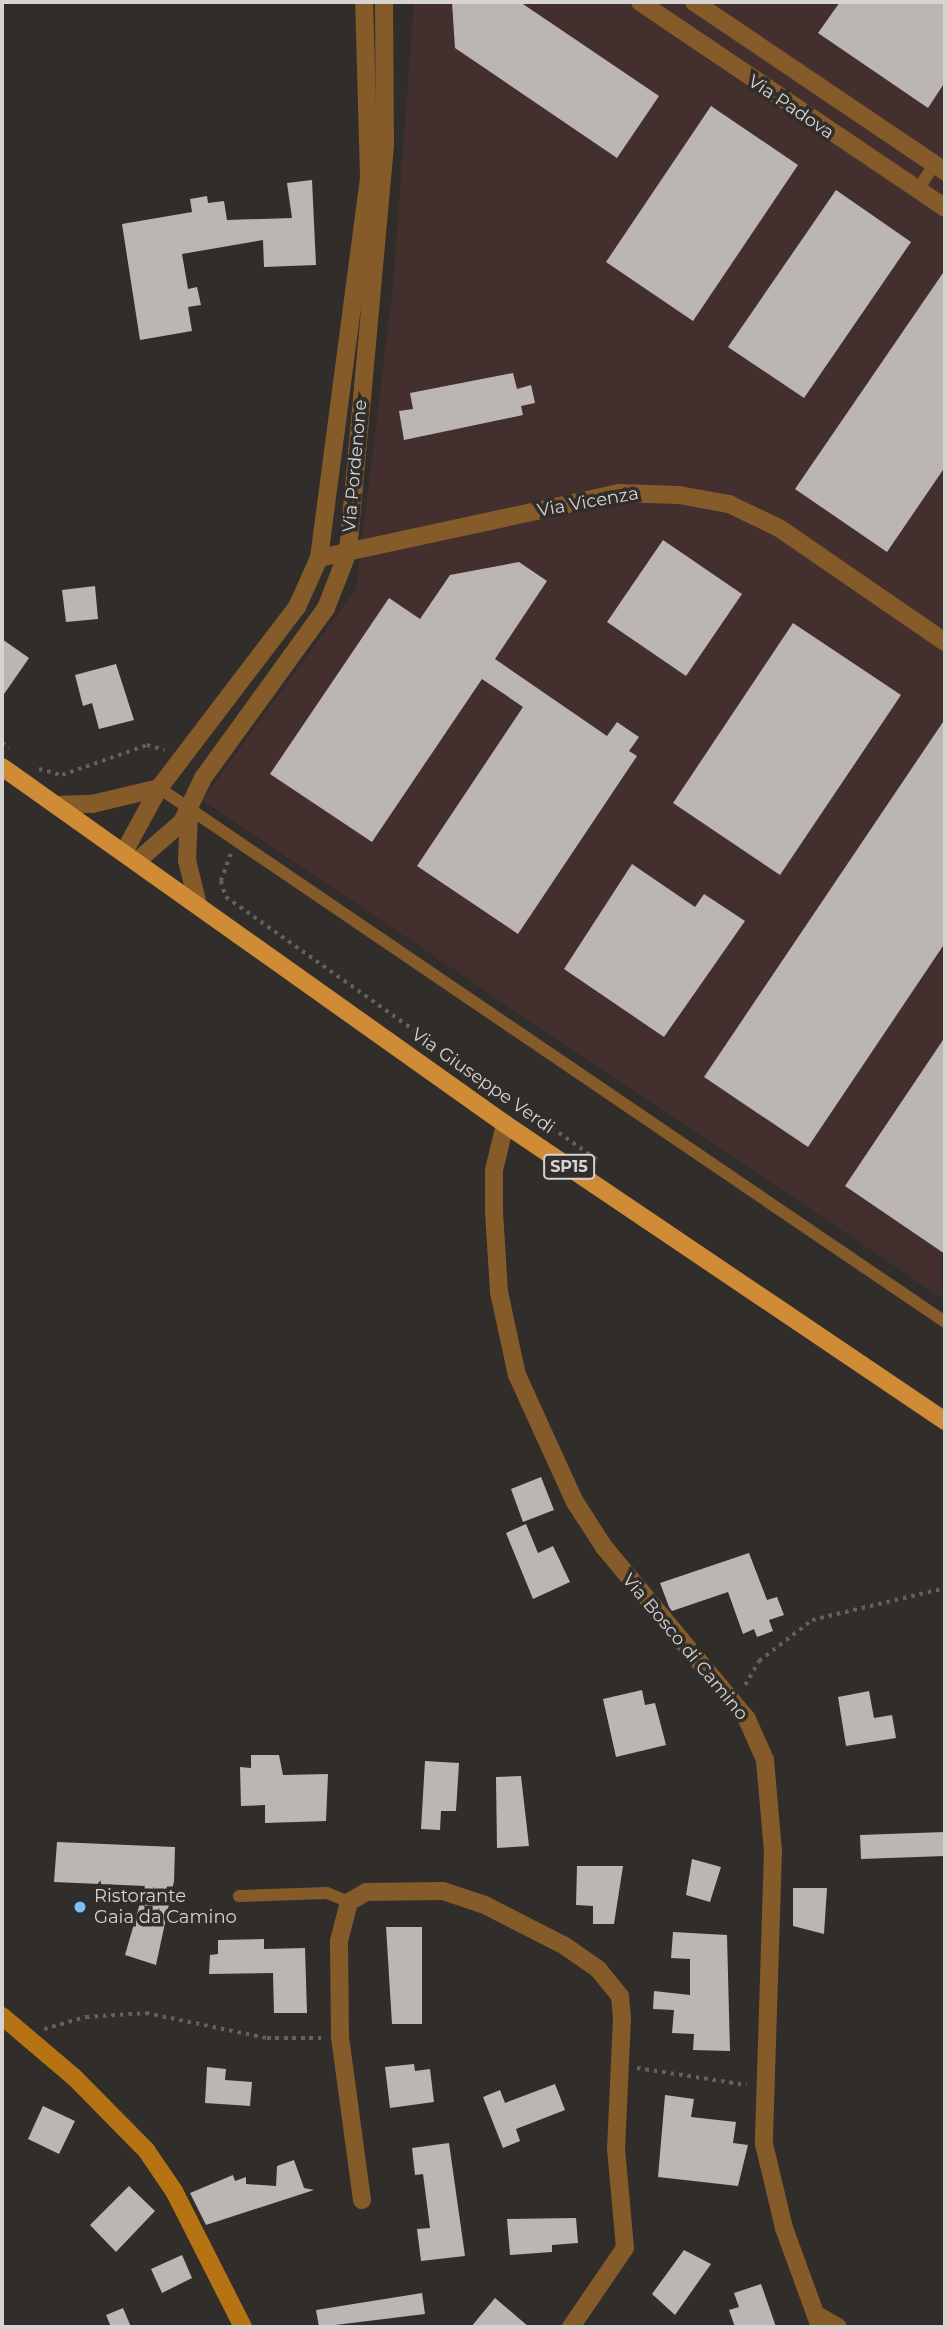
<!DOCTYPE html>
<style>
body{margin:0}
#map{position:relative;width:947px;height:2329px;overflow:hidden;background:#312d2b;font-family:Montserrat,sans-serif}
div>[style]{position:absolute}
.industrial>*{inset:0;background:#432f2e}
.building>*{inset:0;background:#bbb6b4}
.path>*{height:3.5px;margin-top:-1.75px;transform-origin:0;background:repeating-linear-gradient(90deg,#64605e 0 3.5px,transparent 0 8.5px)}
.lane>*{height:12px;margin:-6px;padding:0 6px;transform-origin:6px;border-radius:6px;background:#855b2a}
.street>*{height:18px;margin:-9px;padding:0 9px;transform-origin:9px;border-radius:9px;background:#855b2a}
.secondary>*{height:18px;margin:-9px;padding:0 9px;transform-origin:9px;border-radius:9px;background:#b67314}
.primary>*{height:18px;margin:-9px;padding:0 9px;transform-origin:9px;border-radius:9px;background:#d08b36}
.dots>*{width:19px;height:19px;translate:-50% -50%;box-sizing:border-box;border:4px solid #312d2b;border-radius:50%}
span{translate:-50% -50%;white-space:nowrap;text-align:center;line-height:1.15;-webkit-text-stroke:7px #312d2b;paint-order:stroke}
.shield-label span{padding:2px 5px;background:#312d2b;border:2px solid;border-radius:5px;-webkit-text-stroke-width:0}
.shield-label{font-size:16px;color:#d6d3d2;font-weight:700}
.street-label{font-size:18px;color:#d6d3d2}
.poi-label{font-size:18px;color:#d6d3d2}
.left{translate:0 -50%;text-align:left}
.frame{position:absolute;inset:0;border:4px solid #d6d3d2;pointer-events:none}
</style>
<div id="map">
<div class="industrial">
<i style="clip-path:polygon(414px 2px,945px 2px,942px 1298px,202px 800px,356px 589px,393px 286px)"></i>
</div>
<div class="building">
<i style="clip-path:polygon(452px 2px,520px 2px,659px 96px,617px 158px,455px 48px)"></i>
<i style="clip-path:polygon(840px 2px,945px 2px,945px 82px,928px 108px,818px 33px)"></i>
<i style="clip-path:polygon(711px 106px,798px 165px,693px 321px,606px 262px)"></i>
<i style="clip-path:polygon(312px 180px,316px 265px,264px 267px,263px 240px,182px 254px,188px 289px,197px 287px,201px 305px,188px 307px,192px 331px,140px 340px,122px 224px,192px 212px,190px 199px,207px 196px,208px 203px,224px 201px,227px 220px,292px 218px,287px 183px)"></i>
<i style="clip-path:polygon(836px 190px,911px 242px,804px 398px,728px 347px)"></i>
<i style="clip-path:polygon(945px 270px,945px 467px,887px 552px,795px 489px)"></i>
<i style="clip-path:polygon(513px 373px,517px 389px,531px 385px,535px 403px,521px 406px,523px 415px,404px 440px,399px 411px,413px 409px,410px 393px)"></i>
<i style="clip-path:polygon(663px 540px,742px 594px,686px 676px,607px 622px)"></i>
<i style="clip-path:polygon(519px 562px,547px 581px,495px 659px,607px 736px,617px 722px,639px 737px,629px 751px,637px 756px,518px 934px,417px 866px,523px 707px,482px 679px,372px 842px,270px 774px,389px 598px,420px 619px,450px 575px)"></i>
<i style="clip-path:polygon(95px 586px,98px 619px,66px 622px,62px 590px)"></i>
<i style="clip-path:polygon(793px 623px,901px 695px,780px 875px,673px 803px)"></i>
<i style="clip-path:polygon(2px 639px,29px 658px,2px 697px)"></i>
<i style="clip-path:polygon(116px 664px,134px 720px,99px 729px,92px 703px,83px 706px,75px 675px)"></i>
<i style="clip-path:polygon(945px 719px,945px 943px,808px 1147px,704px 1077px)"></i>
<i style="clip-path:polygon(632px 864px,695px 907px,704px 894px,745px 921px,664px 1037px,564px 969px)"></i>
<i style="clip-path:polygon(945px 1037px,945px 1254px,845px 1186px)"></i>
<i style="clip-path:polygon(541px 1477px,554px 1510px,523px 1522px,511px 1489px)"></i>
<i style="clip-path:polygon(526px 1524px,538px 1553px,553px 1546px,570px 1582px,533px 1599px,506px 1533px)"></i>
<i style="clip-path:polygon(749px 1553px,767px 1600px,777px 1597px,784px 1615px,769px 1620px,773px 1631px,757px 1637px,754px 1629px,743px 1634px,728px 1592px,672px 1611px,669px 1607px,660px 1583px)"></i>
<i style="clip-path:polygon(642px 1690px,645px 1705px,655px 1703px,666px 1745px,616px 1757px,603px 1699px)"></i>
<i style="clip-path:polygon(869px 1691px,874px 1718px,892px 1715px,896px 1738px,846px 1746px,838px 1697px)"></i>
<i style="clip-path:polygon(251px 1755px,279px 1755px,283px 1775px,328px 1774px,326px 1821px,265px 1823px,265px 1805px,241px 1806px,240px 1767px,251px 1768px)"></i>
<i style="clip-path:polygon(425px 1761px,459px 1763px,456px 1811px,441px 1811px,440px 1830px,421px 1829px)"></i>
<i style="clip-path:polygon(521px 1776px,529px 1846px,497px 1848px,496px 1777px)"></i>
<i style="clip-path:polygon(945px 1832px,945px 1856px,861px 1859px,860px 1835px)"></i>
<i style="clip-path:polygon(57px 1842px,175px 1847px,174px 1881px,156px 1965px,125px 1955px,145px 1886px,54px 1882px)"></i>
<i style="clip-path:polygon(692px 1859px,721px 1867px,710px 1902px,686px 1895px)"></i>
<i style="clip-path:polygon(577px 1866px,623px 1866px,614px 1924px,593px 1924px,593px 1906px,576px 1905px)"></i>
<i style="clip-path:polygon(793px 1888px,827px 1888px,824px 1934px,793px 1926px)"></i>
<i style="clip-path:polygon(386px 1927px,422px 1927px,422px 2024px,392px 2024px)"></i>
<i style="clip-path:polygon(673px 1932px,727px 1935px,730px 2051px,693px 2050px,694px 2034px,672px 2033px,674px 2010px,653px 2009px,654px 1991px,690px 1995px,690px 1959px,671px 1958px)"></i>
<i style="clip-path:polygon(264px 1939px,264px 1949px,305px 1948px,307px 2013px,274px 2013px,273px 1973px,209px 1974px,210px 1955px,218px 1954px,218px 1940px)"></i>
<i style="clip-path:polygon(414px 2064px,415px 2071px,430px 2069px,434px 2102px,390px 2108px,385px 2067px)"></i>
<i style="clip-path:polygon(207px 2067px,226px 2069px,225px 2080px,252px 2082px,250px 2106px,205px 2103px)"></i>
<i style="clip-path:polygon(555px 2084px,565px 2110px,516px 2129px,520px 2141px,503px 2148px,483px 2097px,500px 2090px,505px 2103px)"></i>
<i style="clip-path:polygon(665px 2095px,694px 2099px,691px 2117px,736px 2122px,733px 2143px,748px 2145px,738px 2186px,658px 2177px)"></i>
<i style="clip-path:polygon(43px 2106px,75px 2121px,59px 2154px,28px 2139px)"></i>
<i style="clip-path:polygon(449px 2143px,465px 2256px,421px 2261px,417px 2229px,430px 2228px,423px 2174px,415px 2175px,412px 2148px)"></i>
<i style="clip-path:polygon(294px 2160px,304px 2188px,314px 2190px,206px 2225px,190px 2193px,233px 2175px,235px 2181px,246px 2177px,246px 2184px,276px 2186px,277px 2166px)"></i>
<i style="clip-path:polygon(129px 2186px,155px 2211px,116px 2252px,90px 2225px)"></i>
<i style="clip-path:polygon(576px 2218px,578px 2243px,552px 2245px,552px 2252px,510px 2255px,507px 2219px)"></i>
<i style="clip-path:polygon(684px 2250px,711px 2264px,675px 2315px,652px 2294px)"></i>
<i style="clip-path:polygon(182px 2255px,192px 2278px,162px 2293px,151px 2269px)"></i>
<i style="clip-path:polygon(761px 2284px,776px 2327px,735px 2327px,729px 2310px,739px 2307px,734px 2293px)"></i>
<i style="clip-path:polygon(422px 2293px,425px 2314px,319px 2327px,316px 2310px)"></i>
<i style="clip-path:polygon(495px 2298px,529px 2327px,471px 2327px)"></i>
<i style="clip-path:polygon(123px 2308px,131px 2327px,111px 2327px,106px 2315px)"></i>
</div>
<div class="path">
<i style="left:2px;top:743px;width:9px;rotate:32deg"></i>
<i style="left:39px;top:769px;width:24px;rotate:15deg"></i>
<i style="left:62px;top:775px;width:90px;rotate:-19.4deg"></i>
<i style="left:147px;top:745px;width:18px;rotate:16deg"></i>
<i style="left:231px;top:854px;width:29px;rotate:110deg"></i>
<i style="left:221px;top:881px;width:17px;rotate:73deg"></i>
<i style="left:226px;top:897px;width:458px;rotate:35.3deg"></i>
<i style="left:745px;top:1685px;width:28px;rotate:-60deg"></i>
<i style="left:759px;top:1661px;width:67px;rotate:-37.7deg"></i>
<i style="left:812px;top:1620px;width:137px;rotate:-13.5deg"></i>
<i style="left:44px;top:2029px;width:44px;rotate:-15.9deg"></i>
<i style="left:86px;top:2017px;width:60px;rotate:-3.8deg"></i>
<i style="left:146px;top:2013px;width:124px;rotate:11.7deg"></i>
<i style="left:267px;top:2038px;width:54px"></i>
<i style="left:637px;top:2068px;width:111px;rotate:8.8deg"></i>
</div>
<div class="lane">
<i style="left:918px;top:190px;width:31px;rotate:-58deg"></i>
<i style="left:159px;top:788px;width:950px;rotate:34.19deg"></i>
<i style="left:239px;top:1896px;width:88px;rotate:-2deg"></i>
<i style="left:327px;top:1893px;width:24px;rotate:22deg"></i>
</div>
<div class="street">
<i style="left:640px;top:2px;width:368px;rotate:34deg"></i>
<i style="left:694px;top:2px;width:303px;rotate:34deg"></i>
<i style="left:319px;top:558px;width:307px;rotate:-12.2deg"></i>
<i style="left:619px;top:493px;width:60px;rotate:1.9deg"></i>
<i style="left:679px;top:495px;width:51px;rotate:10.2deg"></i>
<i style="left:729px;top:504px;width:55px;rotate:25.6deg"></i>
<i style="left:779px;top:528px;width:201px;rotate:34.5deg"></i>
<i style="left:56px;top:805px;width:36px;rotate:-2deg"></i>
<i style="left:92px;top:804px;width:69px;rotate:-13.4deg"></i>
<i style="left:189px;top:813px;width:47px;rotate:92.4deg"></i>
<i style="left:187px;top:860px;width:46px;rotate:76.3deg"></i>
<i style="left:124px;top:852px;width:73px;rotate:-61.3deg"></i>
<i style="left:159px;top:788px;width:228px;rotate:-52.7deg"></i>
<i style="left:297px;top:607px;width:54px;rotate:-65.8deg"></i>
<i style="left:319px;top:558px;width:385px;rotate:-82.5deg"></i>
<i style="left:369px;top:176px;width:174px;rotate:-91.6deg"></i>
<i style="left:136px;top:862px;width:61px;rotate:-41deg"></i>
<i style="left:182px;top:822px;width:49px;rotate:-64.5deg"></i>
<i style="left:203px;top:778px;width:210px;rotate:-54.1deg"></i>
<i style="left:326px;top:608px;width:60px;rotate:-68.6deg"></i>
<i style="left:348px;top:552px;width:409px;rotate:-84.8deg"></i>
<i style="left:385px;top:145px;width:143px;rotate:-90.4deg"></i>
<i style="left:505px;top:1124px;width:47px;rotate:103.4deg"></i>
<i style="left:494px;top:1170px;width:42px;rotate:90deg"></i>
<i style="left:494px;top:1212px;width:80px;rotate:86.4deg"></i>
<i style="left:499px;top:1292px;width:85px;rotate:77.8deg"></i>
<i style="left:517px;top:1375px;width:140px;rotate:65.5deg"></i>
<i style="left:575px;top:1502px;width:54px;rotate:57.2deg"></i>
<i style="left:604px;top:1547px;width:224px;rotate:50.3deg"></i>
<i style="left:747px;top:1719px;width:45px;rotate:66.3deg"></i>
<i style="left:765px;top:1760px;width:91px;rotate:85deg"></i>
<i style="left:773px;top:1851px;width:293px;rotate:91.8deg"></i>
<i style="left:764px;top:2144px;width:86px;rotate:76.6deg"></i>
<i style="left:784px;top:2228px;width:105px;rotate:70deg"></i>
<i style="left:362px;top:2200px;width:163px;rotate:-97.7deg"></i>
<i style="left:340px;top:2038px;width:97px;rotate:-90.6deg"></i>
<i style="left:339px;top:1941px;width:40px;rotate:-75.6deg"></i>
<i style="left:349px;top:1902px;width:20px;rotate:-30deg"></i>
<i style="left:366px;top:1892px;width:77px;rotate:-0.7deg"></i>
<i style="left:443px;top:1891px;width:44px;rotate:18.4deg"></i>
<i style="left:485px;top:1905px;width:90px;rotate:27.1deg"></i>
<i style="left:565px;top:1946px;width:40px;rotate:34.9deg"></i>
<i style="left:598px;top:1969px;width:35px;rotate:51deg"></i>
<i style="left:620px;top:1996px;width:22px;rotate:85deg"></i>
<i style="left:622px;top:2018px;width:131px;rotate:92.6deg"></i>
<i style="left:616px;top:2149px;width:99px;rotate:84.8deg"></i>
<i style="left:625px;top:2248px;width:96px;rotate:124.4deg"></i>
<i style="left:817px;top:2315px;width:24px;rotate:30deg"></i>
</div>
<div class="secondary">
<i style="left:2px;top:2016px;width:94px;rotate:40.3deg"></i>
<i style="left:74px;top:2077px;width:103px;rotate:45.4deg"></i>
<i style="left:146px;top:2150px;width:50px;rotate:55.7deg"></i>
<i style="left:174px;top:2191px;width:153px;rotate:63.1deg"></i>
</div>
<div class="primary">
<i style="left:2px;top:767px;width:617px;rotate:35.36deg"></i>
<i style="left:505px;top:1124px;width:531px;rotate:34.02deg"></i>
</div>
<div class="dots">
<i style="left:80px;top:1907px;background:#79bff8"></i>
</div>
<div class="shield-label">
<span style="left:569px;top:1167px">SP15</span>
</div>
<div class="street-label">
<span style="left:791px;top:107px;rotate:34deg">Via Padova</span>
<span style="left:355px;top:466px;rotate:-85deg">Via Pordenone</span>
<span style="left:588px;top:502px;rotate:-10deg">Via Vicenza</span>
<span style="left:483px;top:1081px;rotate:35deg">Via Giuseppe Verdi</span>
<span style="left:685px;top:1647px;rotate:50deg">Via Bosco di Camino</span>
</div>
<div class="poi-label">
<span class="left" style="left:94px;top:1907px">Ristorante<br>Gaia da Camino</span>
</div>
<div class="frame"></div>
</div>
